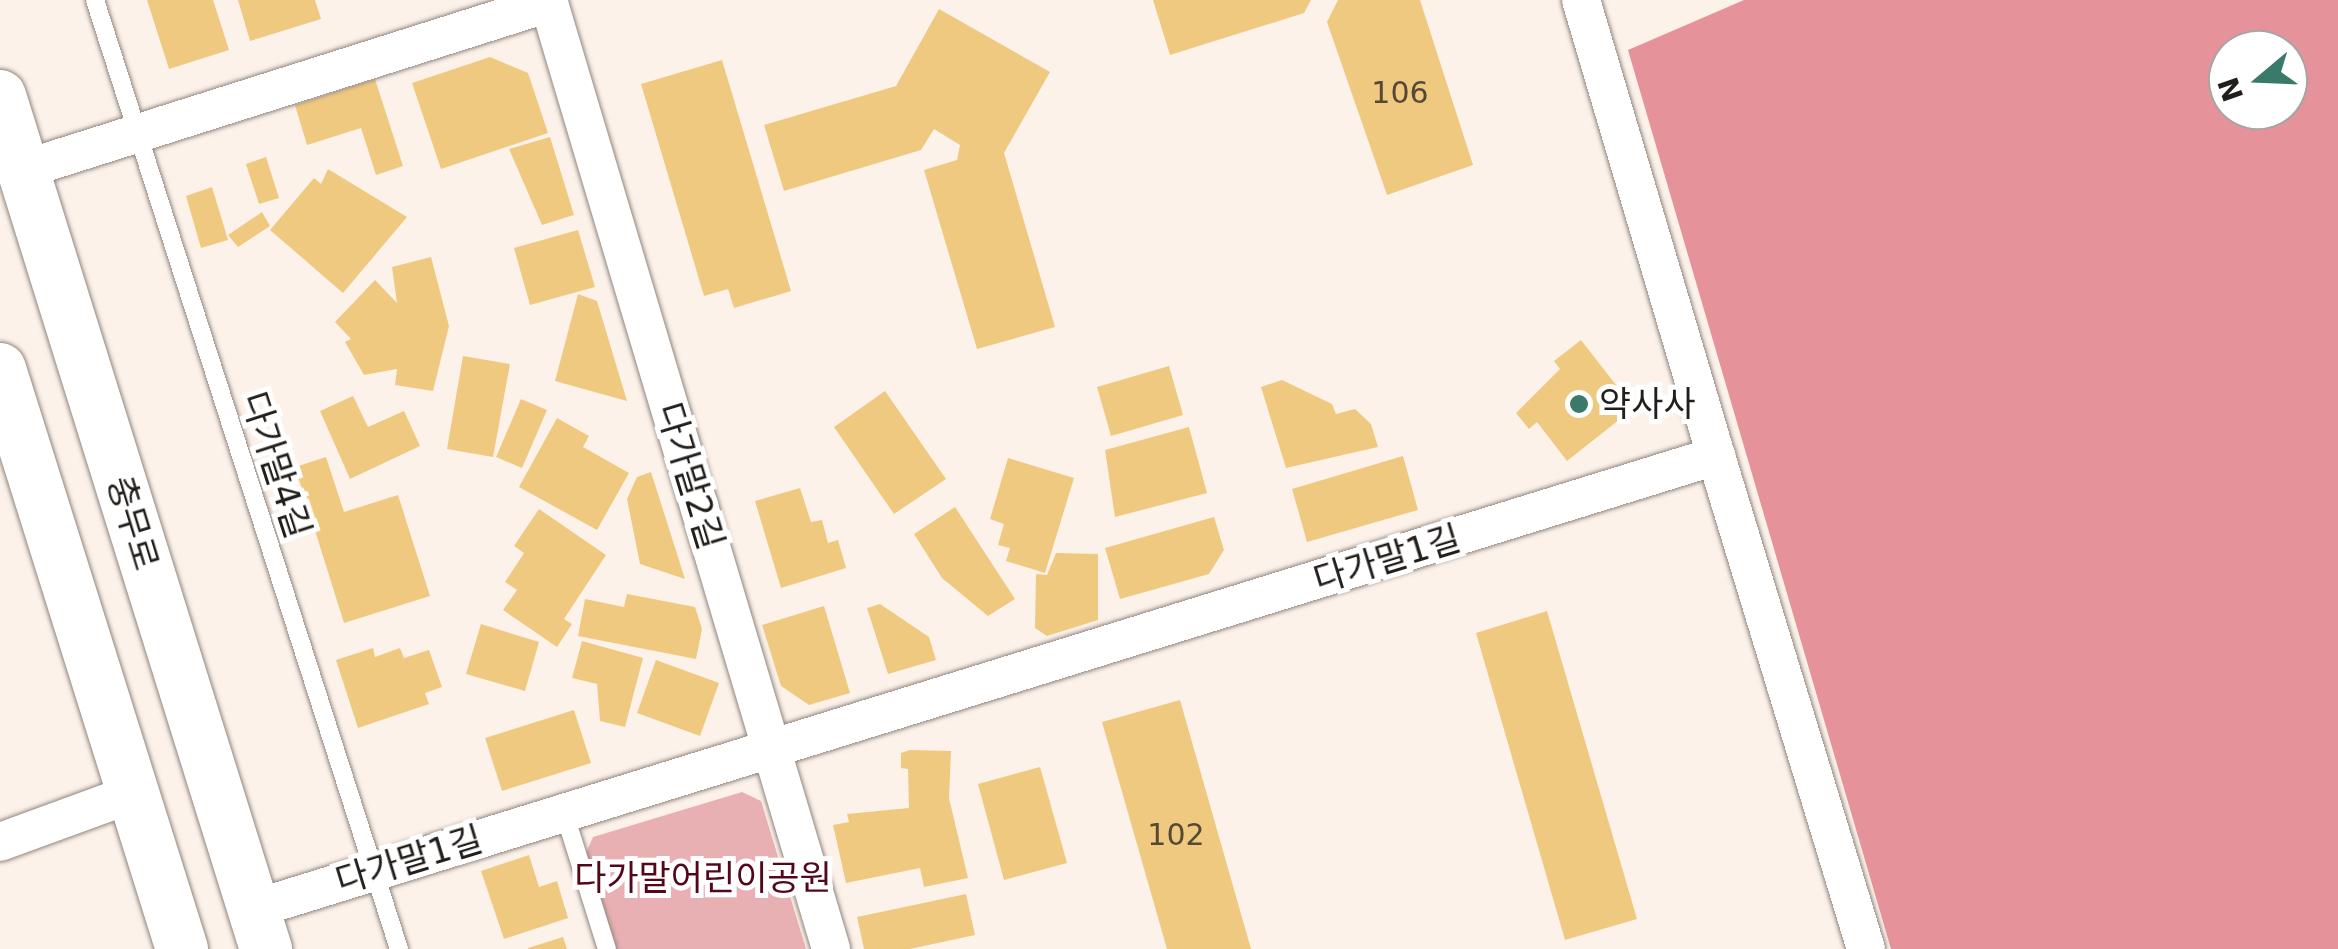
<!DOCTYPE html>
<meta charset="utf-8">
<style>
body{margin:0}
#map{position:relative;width:2338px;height:949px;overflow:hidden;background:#fcf2ea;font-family:"DejaVu Sans","Noto Sans KR",sans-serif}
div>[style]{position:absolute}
.green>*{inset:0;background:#e9b0b4}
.forest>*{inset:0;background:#e6929b}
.building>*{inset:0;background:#f0c981}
.roads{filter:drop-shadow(0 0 2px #90867f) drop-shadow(0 0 2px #90867f)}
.service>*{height:18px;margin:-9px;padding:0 9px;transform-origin:9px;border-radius:9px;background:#fff}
.minor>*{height:38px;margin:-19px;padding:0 19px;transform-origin:19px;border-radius:19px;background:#fff}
.secondary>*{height:52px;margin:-26px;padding:0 26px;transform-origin:26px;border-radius:26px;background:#fff}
.dots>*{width:28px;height:28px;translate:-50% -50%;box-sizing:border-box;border:5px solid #fff;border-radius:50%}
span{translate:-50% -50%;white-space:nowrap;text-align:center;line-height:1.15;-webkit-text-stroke:10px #fff;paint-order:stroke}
.number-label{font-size:30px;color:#564934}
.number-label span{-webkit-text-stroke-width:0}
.poi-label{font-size:35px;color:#221e1b}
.left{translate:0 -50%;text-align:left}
.street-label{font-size:35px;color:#221e1b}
.park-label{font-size:35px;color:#52071b}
.north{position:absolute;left:2208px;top:30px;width:100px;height:100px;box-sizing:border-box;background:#fff;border:2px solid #a7a5a4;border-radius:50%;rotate:251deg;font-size:28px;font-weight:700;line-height:40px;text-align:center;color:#221e1b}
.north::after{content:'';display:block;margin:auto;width:35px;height:45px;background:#3a7a6a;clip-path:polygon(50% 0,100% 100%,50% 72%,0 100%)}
</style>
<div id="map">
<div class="green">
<i style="clip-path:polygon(742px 792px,761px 801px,806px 949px,615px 949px,585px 855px,593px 837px)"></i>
</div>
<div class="forest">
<i style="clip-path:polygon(evenodd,1744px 0,2338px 0,2338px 949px,1891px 949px,1628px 50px,1744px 0,2228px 50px,2288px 50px,2288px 110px,2228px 110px,2228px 50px)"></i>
</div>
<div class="building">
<i style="clip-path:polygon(147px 0,213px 0,229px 50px,169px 69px)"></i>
<i style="clip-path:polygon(238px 0,315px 0,321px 19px,250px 41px)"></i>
<i style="clip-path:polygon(1153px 0,1311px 0,1304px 13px,1170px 55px)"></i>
<i style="clip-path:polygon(1338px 0,1420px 0,1473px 165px,1387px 195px,1327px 22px)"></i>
<i style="clip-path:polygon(939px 9px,1050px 72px,1004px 153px,1055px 327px,977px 349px,924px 170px,957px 160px,960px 145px,934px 129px,921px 150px,784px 191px,764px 125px,896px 86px)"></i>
<i style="clip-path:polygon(490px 57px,528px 73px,548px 133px,441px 169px,412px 83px)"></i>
<i style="clip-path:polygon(722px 60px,791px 291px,734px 308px,728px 289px,704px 296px,641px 84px)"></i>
<i style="clip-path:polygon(375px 79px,403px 166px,376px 175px,361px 128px,307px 145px,295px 105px)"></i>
<i style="clip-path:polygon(550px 137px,574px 215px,542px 225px,509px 149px)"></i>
<i style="clip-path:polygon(266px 157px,279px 198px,259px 204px,246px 164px)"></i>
<i style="clip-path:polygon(328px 169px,407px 217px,343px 293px,270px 230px,314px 178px,321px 184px)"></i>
<i style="clip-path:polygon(212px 187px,228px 240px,201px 248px,186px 196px)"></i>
<i style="clip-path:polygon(262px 212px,270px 226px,238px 247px,228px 235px)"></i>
<i style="clip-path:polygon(578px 230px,595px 287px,530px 305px,514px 248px)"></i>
<i style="clip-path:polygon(431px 257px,449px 326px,433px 391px,395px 385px,397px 369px,364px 375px,345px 342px,351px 339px,335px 322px,375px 280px,397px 303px,392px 267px)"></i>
<i style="clip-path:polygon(578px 294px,597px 301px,627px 401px,555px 381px)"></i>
<i style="clip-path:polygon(1581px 340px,1634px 408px,1567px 461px,1537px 422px,1529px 429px,1516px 413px,1560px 369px,1554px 361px)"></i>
<i style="clip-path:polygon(463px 356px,510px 364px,493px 457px,447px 449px)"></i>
<i style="clip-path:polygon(1169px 366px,1183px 415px,1111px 436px,1097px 387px)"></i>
<i style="clip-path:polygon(1282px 380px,1332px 404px,1336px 414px,1355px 409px,1371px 424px,1378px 447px,1286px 468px,1261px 387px)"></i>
<i style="clip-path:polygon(885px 391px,946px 479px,894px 514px,834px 427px)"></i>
<i style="clip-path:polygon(353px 396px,368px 427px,404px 411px,420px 446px,350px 479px,320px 411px)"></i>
<i style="clip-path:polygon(521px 399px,547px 410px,522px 468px,496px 457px)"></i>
<i style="clip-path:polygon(557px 418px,589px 436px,583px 447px,629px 473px,597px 530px,519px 487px)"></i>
<i style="clip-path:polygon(1189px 427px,1207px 493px,1115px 517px,1105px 450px)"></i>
<i style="clip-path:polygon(1403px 456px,1418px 510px,1307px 542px,1292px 489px)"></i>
<i style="clip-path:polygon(326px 457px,344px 512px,398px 495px,430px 596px,344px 623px,295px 467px)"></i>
<i style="clip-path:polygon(1008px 458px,1074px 478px,1045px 573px,1006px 561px,1010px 548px,998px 545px,1004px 524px,990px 519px)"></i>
<i style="clip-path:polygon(651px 472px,685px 579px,640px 564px,627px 499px,637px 477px)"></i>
<i style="clip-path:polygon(800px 488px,811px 522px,822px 520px,828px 543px,838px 540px,846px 568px,781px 588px,755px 501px)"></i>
<i style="clip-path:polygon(955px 507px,1015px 599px,988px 616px,942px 578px,914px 534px)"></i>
<i style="clip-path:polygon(539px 509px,606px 555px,564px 619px,572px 624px,557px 647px,503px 610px,517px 590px,505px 582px,524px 553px,514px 546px)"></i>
<i style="clip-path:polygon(1214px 517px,1224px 550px,1209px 574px,1120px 599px,1105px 548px)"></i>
<i style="clip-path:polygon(1056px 553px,1098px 554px,1098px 620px,1047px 636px,1035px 628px,1036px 574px,1047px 575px)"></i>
<i style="clip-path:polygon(627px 594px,695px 607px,702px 629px,696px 659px,578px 636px,585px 599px,624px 607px)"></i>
<i style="clip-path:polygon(880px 604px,929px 637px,936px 660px,888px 674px,867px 608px)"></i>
<i style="clip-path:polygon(824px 606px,850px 693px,809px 705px,781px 686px,762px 625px)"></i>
<i style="clip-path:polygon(1547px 611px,1637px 919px,1565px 940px,1476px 633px)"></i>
<i style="clip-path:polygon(481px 624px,539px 642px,525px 691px,466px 674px)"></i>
<i style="clip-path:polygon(582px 641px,643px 658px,625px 727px,600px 721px,597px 684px,572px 678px)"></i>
<i style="clip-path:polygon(373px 648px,375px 657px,400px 648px,404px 658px,429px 650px,442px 687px,425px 693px,429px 704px,358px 728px,336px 660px)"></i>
<i style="clip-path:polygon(656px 660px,719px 683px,700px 736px,637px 713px)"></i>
<i style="clip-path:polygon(1180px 700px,1251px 949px,1167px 949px,1102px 722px)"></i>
<i style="clip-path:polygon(574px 710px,591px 763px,502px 791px,485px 738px)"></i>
<i style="clip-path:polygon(910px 750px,951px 751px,949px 798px,968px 878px,924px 887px,920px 868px,846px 883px,833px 825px,849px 822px,847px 814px,909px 808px,908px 769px,901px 768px,901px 753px)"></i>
<i style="clip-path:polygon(1040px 767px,1067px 863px,1004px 880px,978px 784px)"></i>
<i style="clip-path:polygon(529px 855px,539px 887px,557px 881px,568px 918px,504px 939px,481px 871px)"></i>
<i style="clip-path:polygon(966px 894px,975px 935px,910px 949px,864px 949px,857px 917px)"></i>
<i style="clip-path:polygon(563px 937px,567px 949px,528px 949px,528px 948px)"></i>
</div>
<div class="roads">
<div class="service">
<i style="left:95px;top:0;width:997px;rotate:72.24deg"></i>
<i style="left:564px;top:812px;width:144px;rotate:72.6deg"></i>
</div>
<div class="minor">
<i style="left:548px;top:0;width:990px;rotate:73.39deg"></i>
<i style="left:1581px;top:0;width:476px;rotate:73.5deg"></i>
<i style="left:22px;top:170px;width:553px;rotate:-17.58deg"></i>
<i style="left:0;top:842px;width:143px;rotate:-20.1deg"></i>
<i style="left:254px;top:909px;width:1531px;rotate:-17.22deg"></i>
<i style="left:1716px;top:456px;width:515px;rotate:73.08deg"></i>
</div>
<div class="secondary">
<i style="left:0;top:96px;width:894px;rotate:72.68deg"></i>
<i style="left:0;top:369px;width:608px;rotate:72.58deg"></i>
</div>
</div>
<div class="dots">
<i style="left:1579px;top:404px;background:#3a7a6a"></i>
</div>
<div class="number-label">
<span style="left:1400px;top:93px">106</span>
<span style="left:1176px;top:835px">102</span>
</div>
<div class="poi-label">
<span class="left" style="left:1599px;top:404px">약사사</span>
</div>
<div class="street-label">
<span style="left:276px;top:465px;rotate:72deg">다가말4길</span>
<span style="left:690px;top:476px;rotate:73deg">다가말2길</span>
<span style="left:133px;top:523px;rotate:73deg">충무로</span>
<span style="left:1387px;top:559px;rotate:-17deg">다가말1길</span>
<span style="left:409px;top:860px;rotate:-17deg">다가말1길</span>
</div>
<div class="park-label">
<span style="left:703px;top:878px">다가말어린이공원</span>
</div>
<div class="north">N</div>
</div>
